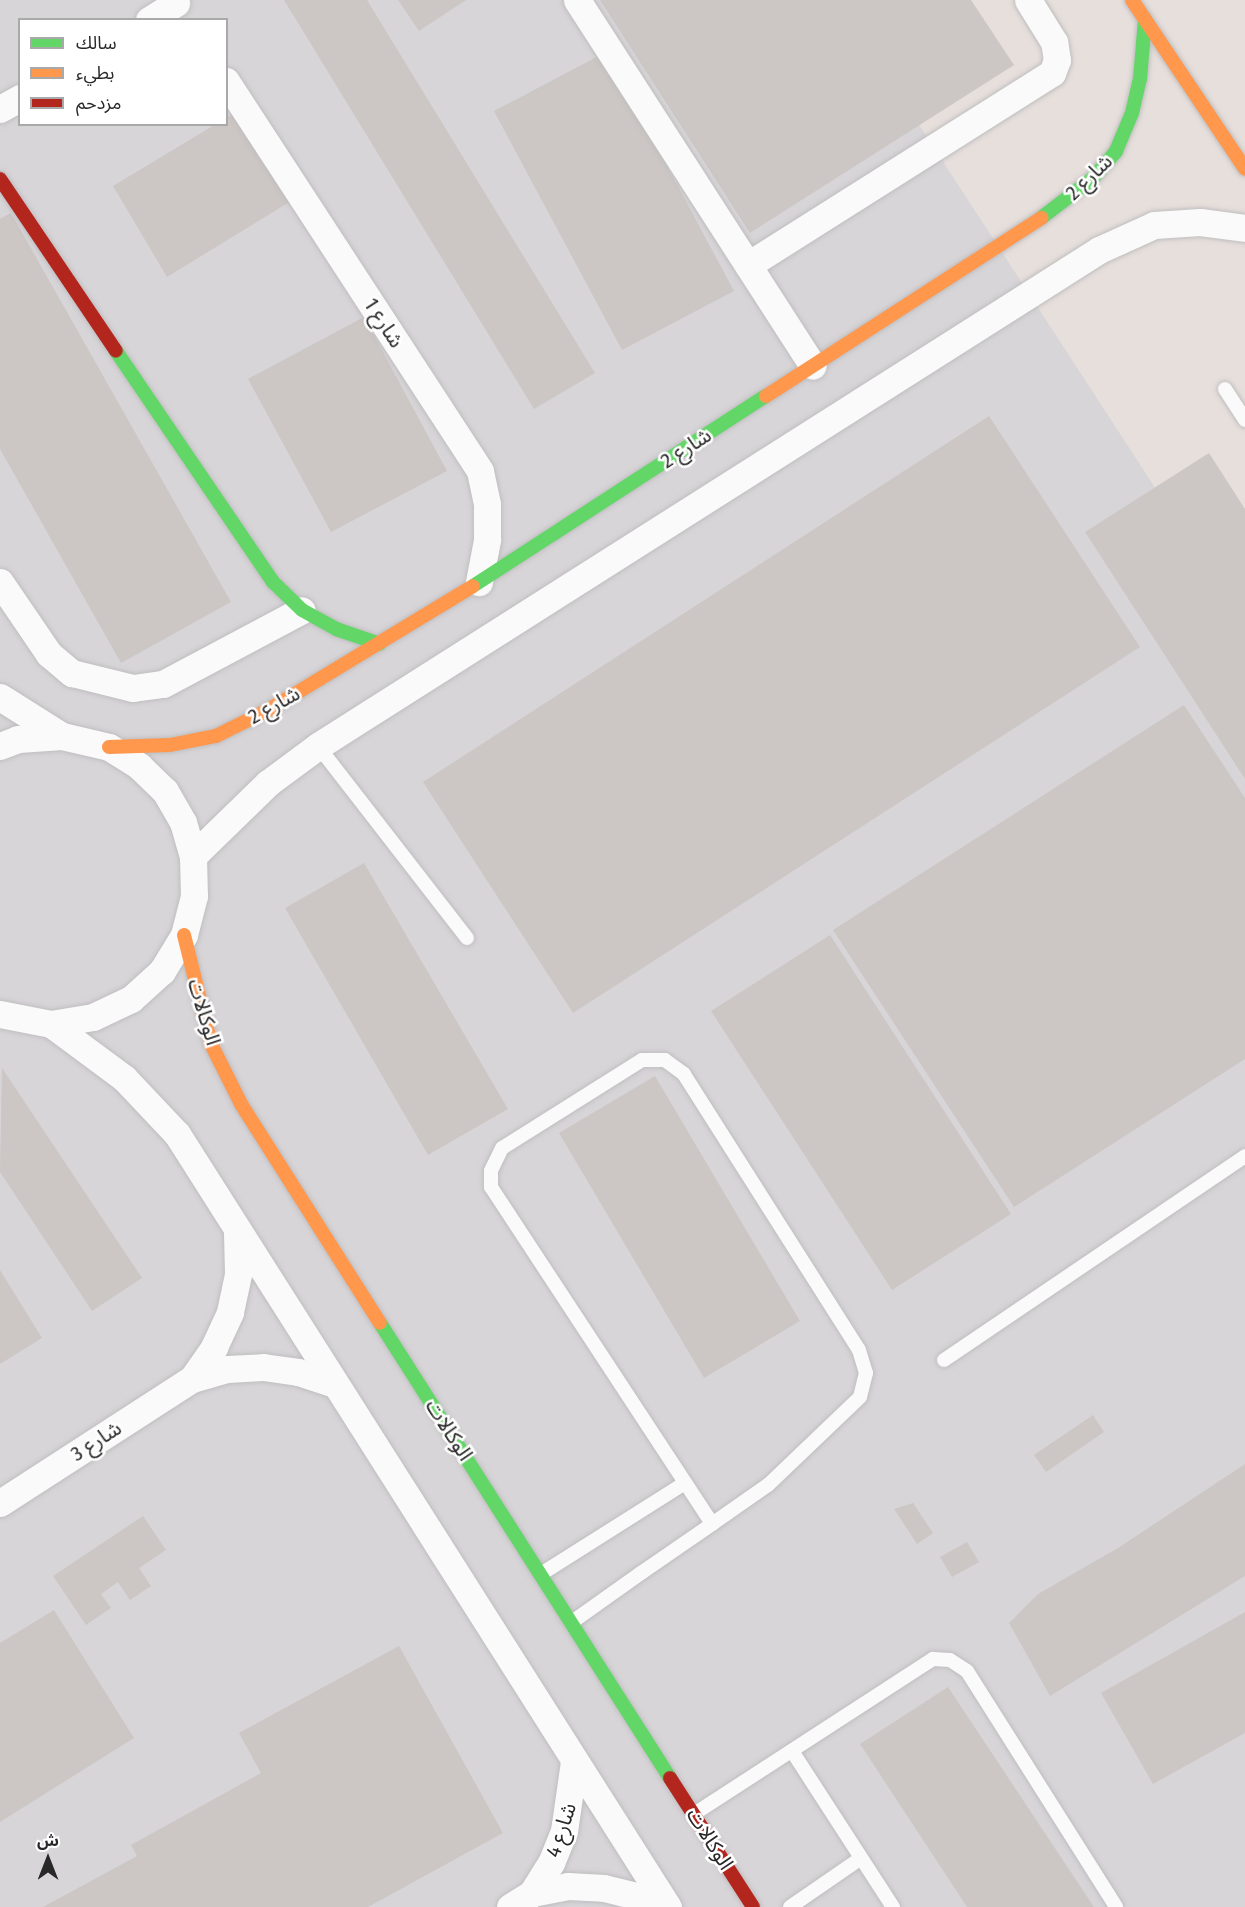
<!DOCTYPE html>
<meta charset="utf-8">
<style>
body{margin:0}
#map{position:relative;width:1245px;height:1907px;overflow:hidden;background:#e7dfdc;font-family:"Fira Sans Condensed","Noto Sans Arabic",sans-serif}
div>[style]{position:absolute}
.industrial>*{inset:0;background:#d8d5d9}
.building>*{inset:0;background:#ccc6c4}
.roads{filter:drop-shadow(0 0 2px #bfbebf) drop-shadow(0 0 2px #bfbebf)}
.lane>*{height:14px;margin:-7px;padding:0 7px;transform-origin:7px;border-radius:7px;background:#fbfafa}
.street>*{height:27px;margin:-13.5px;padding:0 13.5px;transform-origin:13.5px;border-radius:13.5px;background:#fbfafa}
.fast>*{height:14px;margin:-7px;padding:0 7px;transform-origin:7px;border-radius:7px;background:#63d668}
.slow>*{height:14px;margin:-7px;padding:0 7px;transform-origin:7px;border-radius:7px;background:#ff974d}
.jam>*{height:14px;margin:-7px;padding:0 7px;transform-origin:7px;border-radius:7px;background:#b3261e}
span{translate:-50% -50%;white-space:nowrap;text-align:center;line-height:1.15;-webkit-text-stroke:5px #fff;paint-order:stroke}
.street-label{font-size:21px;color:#282828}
.legend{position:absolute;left:18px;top:18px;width:210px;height:108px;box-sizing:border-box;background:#fff;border:2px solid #a9a9a9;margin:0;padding:8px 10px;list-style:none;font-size:18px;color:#282828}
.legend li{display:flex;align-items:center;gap:12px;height:30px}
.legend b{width:30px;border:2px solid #a9a9a9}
.north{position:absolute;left:18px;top:1829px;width:60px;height:60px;-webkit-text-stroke:4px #fff;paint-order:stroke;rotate:0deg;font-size:16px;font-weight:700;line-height:24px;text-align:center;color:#282828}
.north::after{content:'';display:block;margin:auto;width:21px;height:27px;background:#282828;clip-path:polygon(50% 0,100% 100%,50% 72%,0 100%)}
</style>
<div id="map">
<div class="industrial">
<i style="clip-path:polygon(evenodd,0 0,838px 0,1245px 626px,1245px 1907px,0 1907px,0 0,20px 20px,226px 20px,226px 124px,20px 124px,20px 20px)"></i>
</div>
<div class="building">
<i style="clip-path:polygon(284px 0,367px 0,595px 373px,534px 409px)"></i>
<i style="clip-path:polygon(398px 0,466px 0,419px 31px)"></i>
<i style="clip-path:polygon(600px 0,971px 0,1014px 65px,750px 233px)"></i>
<i style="clip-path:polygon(606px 52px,734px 291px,622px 350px,494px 111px)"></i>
<i style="clip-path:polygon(242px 109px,296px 198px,167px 277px,113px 186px,216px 124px,226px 124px,226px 118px)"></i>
<i style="clip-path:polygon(11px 213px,231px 602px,121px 663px,0 449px,0 219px)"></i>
<i style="clip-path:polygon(364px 317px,447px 471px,331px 532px,248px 379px)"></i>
<i style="clip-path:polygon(989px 416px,1140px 647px,573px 1013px,423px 782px)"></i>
<i style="clip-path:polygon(1209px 453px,1245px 509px,1245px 779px,1085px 532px)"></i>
<i style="clip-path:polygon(1184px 705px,1245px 798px,1245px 1059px,1014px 1207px,833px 930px)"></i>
<i style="clip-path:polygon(364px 863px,508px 1109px,428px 1155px,285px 908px)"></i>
<i style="clip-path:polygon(830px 935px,1011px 1214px,892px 1290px,711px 1011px)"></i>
<i style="clip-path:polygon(2px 1068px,142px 1278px,92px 1311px,0 1172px)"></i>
<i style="clip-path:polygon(655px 1076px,800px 1321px,704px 1378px,559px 1133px)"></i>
<i style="clip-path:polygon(0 1270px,42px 1338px,0 1364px)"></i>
<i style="clip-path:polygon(1093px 1415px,1104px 1432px,1046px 1472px,1034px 1455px)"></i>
<i style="clip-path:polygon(1245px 1464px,1245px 1576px,1050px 1696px,1009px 1623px,1038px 1594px,1118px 1548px)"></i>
<i style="clip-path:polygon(913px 1503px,933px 1533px,917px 1544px,894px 1509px)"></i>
<i style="clip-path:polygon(143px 1516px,166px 1550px,139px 1568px,151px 1586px,130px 1600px,118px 1582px,101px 1594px,111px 1608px,86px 1625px,53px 1576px)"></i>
<i style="clip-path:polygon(967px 1542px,979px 1562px,952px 1577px,940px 1557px)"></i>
<i style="clip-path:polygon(54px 1610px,134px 1738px,0 1822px,0 1643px)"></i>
<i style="clip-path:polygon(1245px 1612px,1245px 1733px,1153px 1784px,1101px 1693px)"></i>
<i style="clip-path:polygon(399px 1646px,503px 1833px,368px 1907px,43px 1907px,137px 1856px,131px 1845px,261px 1773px,239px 1733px)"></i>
<i style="clip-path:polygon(948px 1687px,1094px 1907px,967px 1907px,860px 1744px)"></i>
</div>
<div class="roads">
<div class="lane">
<i style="left:1225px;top:389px;width:37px;rotate:57deg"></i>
<i style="left:318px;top:746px;width:243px;rotate:52.2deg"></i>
<i style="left:944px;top:1360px;width:364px;rotate:-34.1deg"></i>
<i style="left:541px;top:1574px;width:170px;rotate:-32.3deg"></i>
<i style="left:572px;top:1622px;width:85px;rotate:-35.4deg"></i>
<i style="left:641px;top:1573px;width:86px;rotate:-34.6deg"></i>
<i style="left:712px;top:1524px;width:68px;rotate:-34.9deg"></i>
<i style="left:768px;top:1485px;width:127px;rotate:-43.7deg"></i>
<i style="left:860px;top:1397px;width:25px;rotate:-76deg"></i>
<i style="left:866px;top:1373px;width:24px;rotate:-107deg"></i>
<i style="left:859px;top:1350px;width:327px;rotate:-122.4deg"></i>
<i style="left:684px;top:1074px;width:24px;rotate:-144deg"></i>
<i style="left:665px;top:1060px;width:23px;rotate:180deg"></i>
<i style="left:642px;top:1060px;width:165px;rotate:147.8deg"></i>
<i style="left:502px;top:1148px;width:25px;rotate:116deg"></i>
<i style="left:491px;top:1171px;width:16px;rotate:90deg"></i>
<i style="left:491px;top:1187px;width:403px;rotate:56.7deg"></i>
<i style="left:792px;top:1751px;width:186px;rotate:57.1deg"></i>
<i style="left:694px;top:1814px;width:285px;rotate:-33deg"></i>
<i style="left:933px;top:1659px;width:17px;rotate:3deg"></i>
<i style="left:950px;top:1660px;width:20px;rotate:33deg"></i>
<i style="left:967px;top:1671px;width:279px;rotate:57.7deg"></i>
<i style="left:790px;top:1907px;width:86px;rotate:-34.6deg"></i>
</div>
<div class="street">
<i style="left:577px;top:0;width:435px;rotate:57.2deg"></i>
<i style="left:149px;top:20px;width:32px;rotate:-32deg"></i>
<i style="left:226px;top:81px;width:465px;rotate:56.9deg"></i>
<i style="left:480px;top:471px;width:34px;rotate:78deg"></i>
<i style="left:487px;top:504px;width:36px;rotate:90deg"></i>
<i style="left:487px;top:540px;width:43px;rotate:100.8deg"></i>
<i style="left:0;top:109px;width:23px;rotate:-29deg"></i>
<i style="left:748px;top:265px;width:360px;rotate:-32.3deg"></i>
<i style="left:1052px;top:73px;width:14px;rotate:-69deg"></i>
<i style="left:1057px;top:60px;width:18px;rotate:-99deg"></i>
<i style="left:1054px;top:42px;width:49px;rotate:-121.8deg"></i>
<i style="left:0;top:582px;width:87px;rotate:55.8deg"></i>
<i style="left:49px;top:654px;width:30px;rotate:40deg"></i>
<i style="left:72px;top:673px;width:63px;rotate:13.8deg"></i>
<i style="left:133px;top:688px;width:30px;rotate:-8deg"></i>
<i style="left:163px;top:684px;width:157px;rotate:-28deg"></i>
<i style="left:0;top:697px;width:73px;rotate:32.2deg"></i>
<i style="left:0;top:746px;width:19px;rotate:-21deg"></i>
<i style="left:18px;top:739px;width:44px;rotate:-3.9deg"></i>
<i style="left:62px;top:736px;width:48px;rotate:13.2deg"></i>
<i style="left:109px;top:747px;width:36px;rotate:32deg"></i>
<i style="left:139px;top:766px;width:36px;rotate:44deg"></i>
<i style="left:165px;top:791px;width:36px;rotate:60deg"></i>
<i style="left:183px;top:822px;width:35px;rotate:74deg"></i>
<i style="left:193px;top:856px;width:40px;rotate:88.6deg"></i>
<i style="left:194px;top:896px;width:40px;rotate:104.4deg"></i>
<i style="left:184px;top:935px;width:42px;rotate:121.4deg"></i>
<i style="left:162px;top:971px;width:42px;rotate:137.9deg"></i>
<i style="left:131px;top:999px;width:42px;rotate:154.7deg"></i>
<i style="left:93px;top:1017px;width:43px;rotate:170.5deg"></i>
<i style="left:51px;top:1024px;width:52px;rotate:-168.9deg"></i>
<i style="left:193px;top:856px;width:105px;rotate:-44.2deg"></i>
<i style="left:268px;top:783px;width:62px;rotate:-36.5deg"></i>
<i style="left:318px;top:746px;width:925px;rotate:-32.42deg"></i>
<i style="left:1099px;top:250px;width:60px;rotate:-24.4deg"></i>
<i style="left:1154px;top:225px;width:46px;rotate:-3.7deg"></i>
<i style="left:1200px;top:222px;width:45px;rotate:7.6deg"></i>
<i style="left:51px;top:1024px;width:91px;rotate:36.5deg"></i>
<i style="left:124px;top:1078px;width:77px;rotate:46.6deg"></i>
<i style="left:177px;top:1134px;width:916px;rotate:57.58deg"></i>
<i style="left:192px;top:1379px;width:39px;rotate:-55deg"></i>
<i style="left:214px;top:1347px;width:38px;rotate:-65deg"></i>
<i style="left:230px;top:1312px;width:39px;rotate:-78deg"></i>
<i style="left:238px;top:1274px;width:41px;rotate:-91.4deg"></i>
<i style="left:0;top:1503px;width:229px;rotate:-32.9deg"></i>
<i style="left:192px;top:1379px;width:36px;rotate:-16deg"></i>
<i style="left:227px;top:1369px;width:36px;rotate:-3deg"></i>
<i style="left:263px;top:1367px;width:35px;rotate:8deg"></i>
<i style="left:298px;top:1372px;width:36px;rotate:18deg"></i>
<i style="left:532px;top:1893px;width:36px;rotate:-58deg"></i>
<i style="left:551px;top:1863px;width:35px;rotate:-68deg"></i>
<i style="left:564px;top:1831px;width:70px;rotate:-81.8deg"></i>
<i style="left:510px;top:1907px;width:26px;rotate:-32deg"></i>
<i style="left:532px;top:1893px;width:37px;rotate:-11deg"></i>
<i style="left:568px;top:1886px;width:36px;rotate:3deg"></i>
<i style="left:604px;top:1888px;width:36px;rotate:14deg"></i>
<i style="left:639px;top:1897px;width:23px;rotate:25deg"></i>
</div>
<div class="fast">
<i style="left:1041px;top:218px;width:64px;rotate:-37.4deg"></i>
<i style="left:1092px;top:179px;width:37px;rotate:-49deg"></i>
<i style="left:1116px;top:151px;width:41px;rotate:-67.2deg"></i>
<i style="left:1132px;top:113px;width:35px;rotate:-77deg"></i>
<i style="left:1140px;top:79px;width:60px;rotate:-85.2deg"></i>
<i style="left:116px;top:351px;width:279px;rotate:55.8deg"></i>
<i style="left:273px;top:582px;width:40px;rotate:44deg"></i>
<i style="left:302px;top:610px;width:39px;rotate:29deg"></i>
<i style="left:336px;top:629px;width:46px;rotate:18.8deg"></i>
<i style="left:473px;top:586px;width:349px;rotate:-33deg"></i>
<i style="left:380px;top:1323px;width:540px;rotate:57.49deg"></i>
</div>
<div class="slow">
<i style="left:1132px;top:0;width:203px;rotate:56.2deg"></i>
<i style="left:766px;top:396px;width:328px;rotate:-32.9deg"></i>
<i style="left:109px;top:747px;width:61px;rotate:-1.9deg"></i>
<i style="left:170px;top:745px;width:47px;rotate:-11.1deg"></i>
<i style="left:216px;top:736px;width:60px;rotate:-26.6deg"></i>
<i style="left:270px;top:709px;width:237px;rotate:-31.2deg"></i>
<i style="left:184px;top:935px;width:112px;rotate:76.1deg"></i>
<i style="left:211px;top:1044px;width:67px;rotate:63.4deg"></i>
<i style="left:241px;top:1104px;width:259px;rotate:57.6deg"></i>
</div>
<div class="jam">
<i style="left:0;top:179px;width:207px;rotate:56deg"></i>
<i style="left:670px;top:1778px;width:153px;rotate:57.2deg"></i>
</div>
</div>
<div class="street-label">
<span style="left:1089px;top:177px;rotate:-44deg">شارع 2</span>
<span style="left:384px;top:323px;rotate:57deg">شارع 1</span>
<span style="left:686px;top:448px;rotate:-33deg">شارع 2</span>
<span style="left:274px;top:705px;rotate:-29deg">شارع 2</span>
<span style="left:204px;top:1012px;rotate:73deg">الوكالات</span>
<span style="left:449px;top:1430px;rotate:57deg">الوكالات</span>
<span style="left:96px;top:1441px;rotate:-33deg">شارع 3</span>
<span style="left:561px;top:1830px;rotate:-72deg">شارع 4</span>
<span style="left:710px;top:1839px;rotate:58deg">الوكالات</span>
</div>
<ul class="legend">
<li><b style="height:8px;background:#63d668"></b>سالك</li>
<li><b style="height:8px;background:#ff974d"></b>بطيء</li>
<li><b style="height:8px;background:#b3261e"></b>مزدحم</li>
</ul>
<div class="north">ش</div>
</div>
